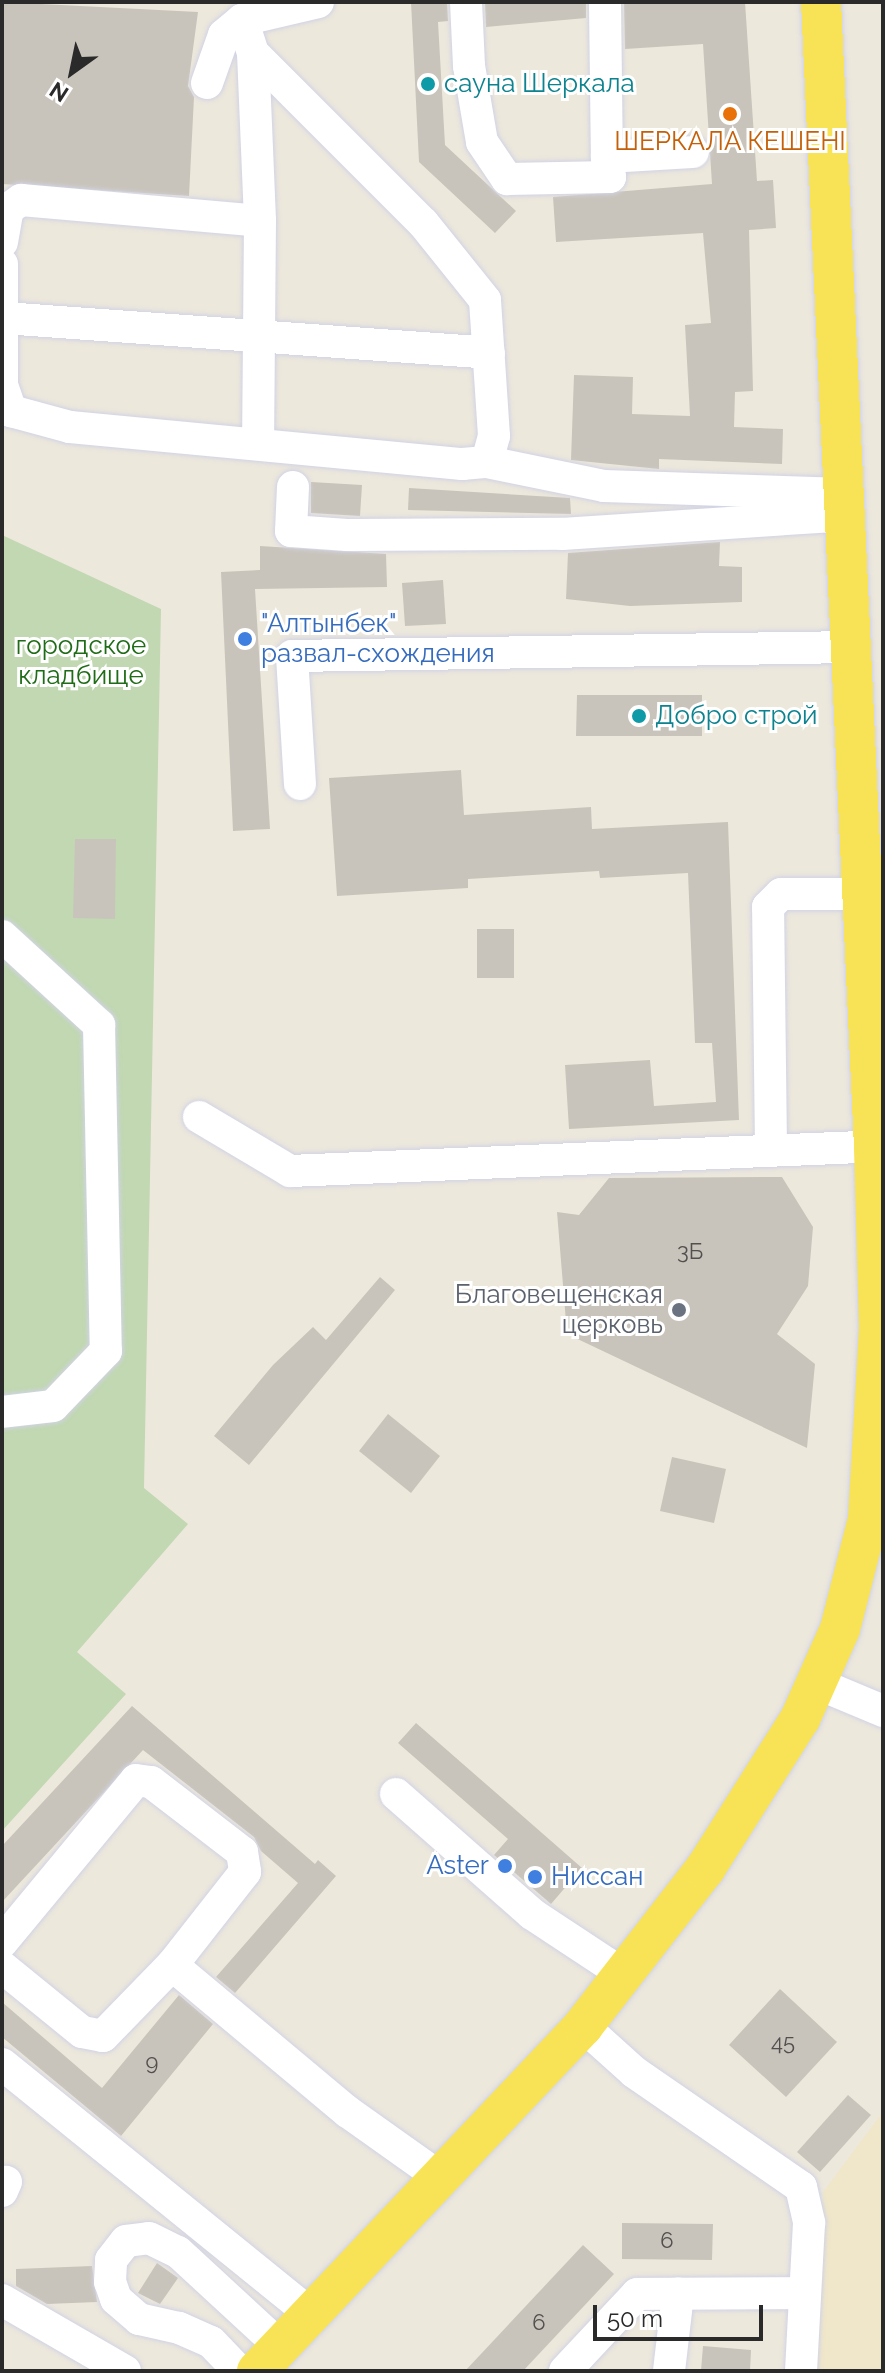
<!DOCTYPE html>
<meta charset="utf-8">
<style>
body{margin:0}
#map{position:relative;width:885px;height:2373px;overflow:hidden;background:#ede8dc;font-family:Raleway,sans-serif}
div>[style]{position:absolute}
.education>*{inset:0;background:#f0e7ca}
.cemetery>*{inset:0;background:#c1d8b2}
.building>*{inset:0;background:#c9c4bb}
.roads{filter:drop-shadow(0 0 2px #d1d3e4) drop-shadow(0 0 2px #d1d3e4)}
.minor>*{height:32px;margin:-16px;padding:0 16px;transform-origin:16px;border-radius:16px;background:#fff}
.major>*{height:40px;margin:-20px;padding:0 20px;transform-origin:20px;border-radius:20px;background:#f8e356}
.dots>*{width:22px;height:22px;translate:-50% -50%;box-sizing:border-box;border:4px solid #fff;border-radius:50%}
span{translate:-50% -50%;white-space:nowrap;text-align:center;line-height:1.15;-webkit-text-stroke:6px #fff;paint-order:stroke}
.number-label{font-size:22px;color:#52504e}
.number-label span{-webkit-text-stroke-width:0}
.culture-label{font-size:26px;color:#0d838f}
.left{translate:0 -50%;text-align:left}
.food-label{font-size:26px;color:#c56008}
.shop-label{font-size:26px;color:#366cbe}
.right{translate:-100% -50%;text-align:right}
.park-label{font-size:26px;color:#1f6c16}
.worship-label{font-size:26px;color:#5b616d}
.frame{position:absolute;inset:0;border:4px solid #2a2a2a;pointer-events:none}
.north{position:absolute;left:32px;top:32px;width:80px;height:80px;-webkit-text-stroke:6px #fff;paint-order:stroke;rotate:213deg;font-size:22px;font-weight:700;line-height:32px;text-align:center;color:#2a2a2a}
.north::after{content:'';display:block;margin:auto;width:28px;height:36px;background:#2a2a2a;clip-path:polygon(50% 0,100% 100%,50% 72%,0 100%)}
.scale{position:absolute;left:593px;top:2305px;width:170px;height:36px;box-sizing:border-box;border:4px solid #2a2a2a;border-top:0;padding-left:10px;font-size:24px;line-height:28px;white-space:nowrap;color:#2a2a2a;-webkit-text-stroke:6px #fff;paint-order:stroke}
</style>
<div id="map">
<div class="education">
<i style="clip-path:polygon(883px 2112px,883px 2371px,813px 2371px,823px 2192px)"></i>
</div>
<div class="cemetery">
<i style="clip-path:polygon(2px 535px,161px 609px,144px 1488px,188px 1524px,77px 1652px,126px 1694px,2px 1831px)"></i>
</div>
<div class="building">
<i style="clip-path:polygon(2px 2px,198px 12px,188px 86px,194px 97px,189px 196px,2px 184px)"></i>
<i style="clip-path:polygon(411px 2px,447px 2px,448px 21px,438px 22px,445px 145px,516px 211px,495px 233px,419px 162px)"></i>
<i style="clip-path:polygon(485px 2px,586px 2px,586px 18px,486px 27px)"></i>
<i style="clip-path:polygon(624px 2px,745px 2px,757px 181px,773px 180px,776px 228px,749px 230px,753px 391px,735px 392px,734px 427px,783px 429px,782px 464px,659px 459px,659px 469px,571px 460px,574px 375px,633px 377px,632px 414px,690px 416px,685px 325px,711px 323px,703px 233px,556px 242px,553px 197px,712px 184px,703px 44px,625px 49px)"></i>
<i style="clip-path:polygon(311px 482px,362px 485px,360px 516px,311px 513px)"></i>
<i style="clip-path:polygon(409px 488px,570px 498px,571px 514px,408px 510px)"></i>
<i style="clip-path:polygon(720px 542px,719px 566px,742px 567px,742px 602px,630px 606px,566px 599px,568px 553px)"></i>
<i style="clip-path:polygon(260px 546px,386px 554px,387px 587px,255px 589px,270px 829px,233px 831px,221px 572px,260px 570px)"></i>
<i style="clip-path:polygon(443px 580px,446px 624px,405px 626px,402px 583px)"></i>
<i style="clip-path:polygon(577px 695px,702px 695px,702px 736px,576px 736px)"></i>
<i style="clip-path:polygon(461px 770px,464px 815px,591px 807px,592px 829px,728px 822px,739px 1120px,569px 1129px,565px 1065px,650px 1060px,654px 1106px,716px 1102px,712px 1043px,695px 1043px,688px 873px,600px 878px,599px 871px,468px 879px,468px 888px,337px 896px,329px 778px)"></i>
<i style="clip-path:polygon(75px 839px,116px 839px,115px 919px,73px 918px)"></i>
<i style="clip-path:polygon(477px 929px,514px 929px,514px 978px,477px 978px)"></i>
<i style="clip-path:polygon(782px 1177px,813px 1227px,808px 1286px,777px 1334px,815px 1364px,807px 1448px,567px 1334px,557px 1212px,579px 1215px,609px 1178px)"></i>
<i style="clip-path:polygon(380px 1277px,395px 1290px,249px 1465px,214px 1436px,273px 1365px,313px 1327px,326px 1340px)"></i>
<i style="clip-path:polygon(388px 1414px,440px 1456px,411px 1493px,359px 1451px)"></i>
<i style="clip-path:polygon(672px 1457px,726px 1469px,714px 1523px,660px 1511px)"></i>
<i style="clip-path:polygon(132px 1706px,315px 1864px,318px 1860px,336px 1876px,235px 1993px,216px 1977px,298px 1883px,261px 1851px,254px 1837px,143px 1750px,2px 1902px,2px 1846px)"></i>
<i style="clip-path:polygon(416px 1723px,582px 1868px,551px 1904px,494px 1855px,508px 1839px,398px 1743px)"></i>
<i style="clip-path:polygon(780px 1989px,837px 2042px,786px 2097px,729px 2045px)"></i>
<i style="clip-path:polygon(179px 1995px,213px 2024px,121px 2136px,2px 2037px,2px 2002px,102px 2088px)"></i>
<i style="clip-path:polygon(848px 2095px,871px 2115px,820px 2172px,797px 2152px)"></i>
<i style="clip-path:polygon(622px 2223px,713px 2224px,712px 2260px,622px 2259px)"></i>
<i style="clip-path:polygon(583px 2245px,614px 2274px,523px 2371px,465px 2371px)"></i>
<i style="clip-path:polygon(157px 2263px,178px 2278px,160px 2304px,138px 2293px)"></i>
<i style="clip-path:polygon(92px 2266px,97px 2302px,47px 2304px,16px 2286px,16px 2269px)"></i>
<i style="clip-path:polygon(703px 2346px,751px 2350px,750px 2371px,701px 2371px)"></i>
</div>
<div class="roads">
<div class="minor">
<i style="left:466px;top:2px;width:64px;rotate:87.3deg"></i>
<i style="left:469px;top:66px;width:77px;rotate:80.3deg"></i>
<i style="left:482px;top:142px;width:45px;rotate:56deg"></i>
<i style="left:507px;top:179px;width:103px;rotate:-1.1deg"></i>
<i style="left:610px;top:177px;width:20px;rotate:-99deg"></i>
<i style="left:605px;top:2px;width:155px;rotate:89.3deg"></i>
<i style="left:607px;top:157px;width:86px;rotate:-3.3deg"></i>
<i style="left:253px;top:53px;width:168px;rotate:87.6deg"></i>
<i style="left:260px;top:221px;width:223px;rotate:90.5deg"></i>
<i style="left:207px;top:83px;width:51px;rotate:-70.5deg"></i>
<i style="left:224px;top:35px;width:23px;rotate:-40deg"></i>
<i style="left:242px;top:20px;width:78px;rotate:-13.3deg"></i>
<i style="left:2px;top:242px;width:34px;rotate:-80deg"></i>
<i style="left:8px;top:209px;width:16px;rotate:-35deg"></i>
<i style="left:21px;top:200px;width:240px;rotate:5deg"></i>
<i style="left:2px;top:264px;width:121px;rotate:90deg"></i>
<i style="left:4px;top:318px;width:486px;rotate:4.1deg"></i>
<i style="left:2px;top:385px;width:28px;rotate:71deg"></i>
<i style="left:11px;top:411px;width:61px;rotate:15.2deg"></i>
<i style="left:70px;top:427px;width:394px;rotate:5.4deg"></i>
<i style="left:462px;top:464px;width:25px;rotate:-5deg"></i>
<i style="left:487px;top:462px;width:27px;rotate:-75deg"></i>
<i style="left:494px;top:436px;width:136px;rotate:-93.8deg"></i>
<i style="left:485px;top:300px;width:99px;rotate:-128.8deg"></i>
<i style="left:423px;top:223px;width:240px;rotate:-135deg"></i>
<i style="left:253px;top:53px;width:35px;rotate:-108deg"></i>
<i style="left:487px;top:462px;width:119px;rotate:11.6deg"></i>
<i style="left:604px;top:486px;width:240px;rotate:1.9deg"></i>
<i style="left:293px;top:487px;width:44px;rotate:92.6deg"></i>
<i style="left:291px;top:531px;width:56px;rotate:4.1deg"></i>
<i style="left:347px;top:535px;width:215px;rotate:-0.3deg"></i>
<i style="left:562px;top:534px;width:284px;rotate:-3.8deg"></i>
<i style="left:300px;top:784px;width:128px;rotate:-93.6deg"></i>
<i style="left:292px;top:656px;width:559px;rotate:-0.92deg"></i>
<i style="left:2px;top:936px;width:132px;rotate:42.5deg"></i>
<i style="left:99px;top:1025px;width:326px;rotate:88.8deg"></i>
<i style="left:106px;top:1351px;width:76px;rotate:133.9deg"></i>
<i style="left:53px;top:1406px;width:51px;rotate:173.3deg"></i>
<i style="left:199px;top:1117px;width:106px;rotate:30.7deg"></i>
<i style="left:290px;top:1171px;width:594px;rotate:-2.41deg"></i>
<i style="left:771px;top:1147px;width:240px;rotate:-90.7deg"></i>
<i style="left:768px;top:907px;width:18px;rotate:-45deg"></i>
<i style="left:781px;top:894px;width:80px"></i>
<i style="left:816px;top:1683px;width:73px;rotate:22.7deg"></i>
<i style="left:396px;top:1794px;width:181px;rotate:41.4deg"></i>
<i style="left:532px;top:1914px;width:109px;rotate:33.4deg"></i>
<i style="left:2px;top:1942px;width:210px;rotate:-50.4deg"></i>
<i style="left:136px;top:1780px;width:15px;rotate:8deg"></i>
<i style="left:151px;top:1782px;width:115px;rotate:37.6deg"></i>
<i style="left:242px;top:1852px;width:20px;rotate:81deg"></i>
<i style="left:245px;top:1872px;width:118px;rotate:128.1deg"></i>
<i style="left:172px;top:1965px;width:99px;rotate:134.2deg"></i>
<i style="left:103px;top:2036px;width:21px;rotate:-169deg"></i>
<i style="left:82px;top:2032px;width:103px;rotate:-140.9deg"></i>
<i style="left:172px;top:1965px;width:229px;rotate:39.9deg"></i>
<i style="left:348px;top:2112px;width:110px;rotate:35.4deg"></i>
<i style="left:583px;top:2026px;width:69px;rotate:42deg"></i>
<i style="left:634px;top:2072px;width:203px;rotate:34.6deg"></i>
<i style="left:801px;top:2187px;width:37px;rotate:77deg"></i>
<i style="left:809px;top:2223px;width:148px;rotate:93.1deg"></i>
<i style="left:2px;top:2064px;width:395px;rotate:39deg"></i>
<i style="left:2px;top:2191px;width:10px;rotate:-66deg"></i>
<i style="left:2px;top:2300px;width:142px;rotate:30deg"></i>
<i style="left:239px;top:2371px;width:40px;rotate:-134deg"></i>
<i style="left:211px;top:2342px;width:35px;rotate:-156deg"></i>
<i style="left:179px;top:2328px;width:41px;rotate:-167.3deg"></i>
<i style="left:139px;top:2319px;width:30px;rotate:-139deg"></i>
<i style="left:116px;top:2299px;width:18px;rotate:-109deg"></i>
<i style="left:110px;top:2282px;width:22px;rotate:-87deg"></i>
<i style="left:111px;top:2260px;width:24px;rotate:-52deg"></i>
<i style="left:126px;top:2241px;width:23px;rotate:-7deg"></i>
<i style="left:149px;top:2238px;width:32px;rotate:26deg"></i>
<i style="left:178px;top:2252px;width:139px;rotate:42.7deg"></i>
<i style="left:565px;top:2371px;width:105px;rotate:-46.9deg"></i>
<i style="left:637px;top:2294px;width:168px;rotate:-0.3deg"></i>
<i style="left:669px;top:2371px;width:78px;rotate:-83.3deg"></i>
</div>
<div class="major">
<i style="left:257px;top:2371px;width:475px;rotate:-46.6deg"></i>
<i style="left:583px;top:2026px;width:199px;rotate:-52.2deg"></i>
<i style="left:705px;top:1869px;width:178px;rotate:-57.7deg"></i>
<i style="left:800px;top:1719px;width:98px;rotate:-66deg"></i>
<i style="left:840px;top:1629px;width:114px;rotate:-75.7deg"></i>
<i style="left:868px;top:1519px;width:192px;rotate:-86.7deg"></i>
<i style="left:879px;top:1327px;width:180px;rotate:-91.6deg"></i>
<i style="left:874px;top:1147px;width:1146px;rotate:-92.65deg"></i>
</div>
</div>
<div class="dots">
<i style="left:428px;top:84px;background:#0f9aa8"></i>
<i style="left:730px;top:114px;background:#e8710a"></i>
<i style="left:245px;top:639px;background:#3f7fe0"></i>
<i style="left:639px;top:716px;background:#0f9aa8"></i>
<i style="left:679px;top:1310px;background:#6b7280"></i>
<i style="left:505px;top:1866px;background:#3f7fe0"></i>
<i style="left:535px;top:1877px;background:#3f7fe0"></i>
</div>
<div class="number-label">
<span style="left:690px;top:1252px">3Б</span>
<span style="left:783px;top:2043px">45</span>
<span style="left:152px;top:2063px">9</span>
<span style="left:667px;top:2241px">6</span>
<span style="left:539px;top:2323px">6</span>
</div>
<div class="culture-label">
<span class="left" style="left:444px;top:84px">сауна Шеркала</span>
<span class="left" style="left:655px;top:716px">Добро строй</span>
</div>
<div class="food-label">
<span style="left:730px;top:142px">ШЕРКАЛА КЕШЕНІ</span>
</div>
<div class="shop-label">
<span class="left" style="left:261px;top:639px">"Алтынбек"<br>развал-схождения</span>
<span class="right" style="left:489px;top:1866px">Aster</span>
<span class="left" style="left:551px;top:1877px">Ниссан</span>
</div>
<div class="park-label">
<span style="left:81px;top:661px">городское<br>кладбище</span>
</div>
<div class="worship-label">
<span class="right" style="left:663px;top:1310px">Благовещенская<br>церковь</span>
</div>
<div class="frame"></div>
<div class="north">N</div>
<div class="scale">50 m</div>
</div>
